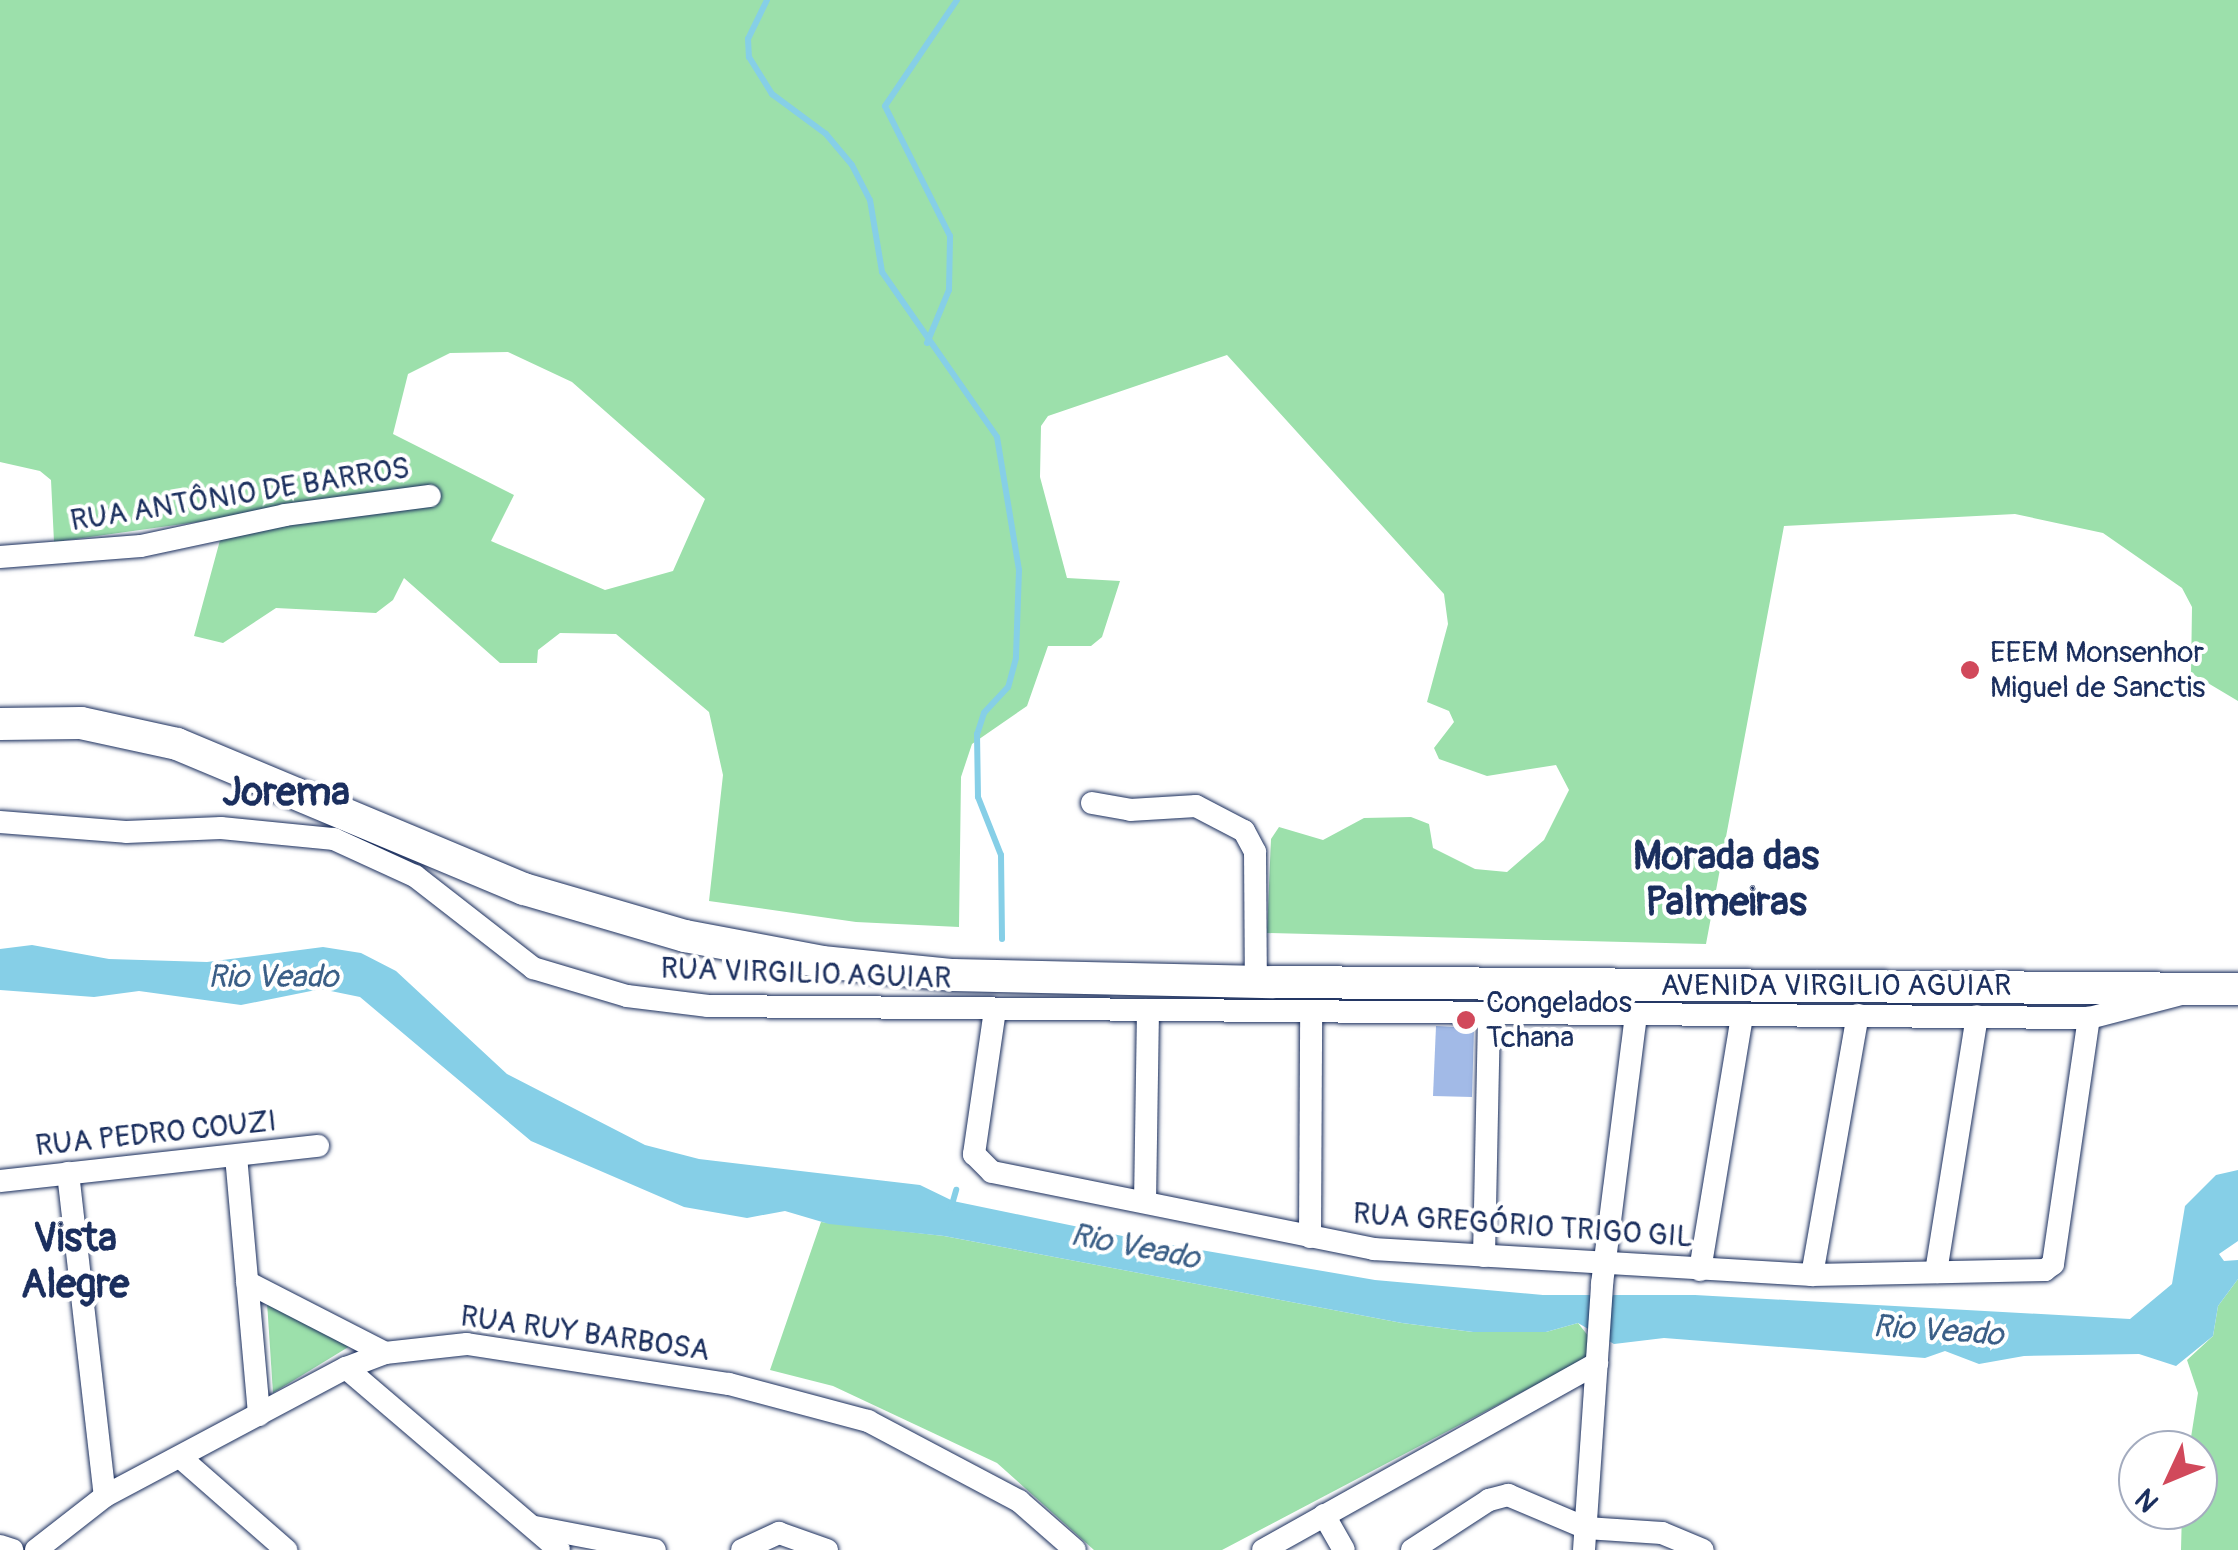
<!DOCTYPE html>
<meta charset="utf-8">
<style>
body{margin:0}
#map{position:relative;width:2238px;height:1550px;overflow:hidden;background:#fff;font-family:Pangolin,sans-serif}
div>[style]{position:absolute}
.green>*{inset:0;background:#9ce0ab}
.water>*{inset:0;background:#86cfe7}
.stream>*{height:6px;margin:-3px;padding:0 3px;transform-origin:3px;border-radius:3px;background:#86cfe7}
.building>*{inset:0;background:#a2bae7}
.roads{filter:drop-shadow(0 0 2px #1b2f5e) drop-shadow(0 0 2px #1b2f5e)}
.minor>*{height:22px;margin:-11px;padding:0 11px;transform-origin:11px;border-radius:11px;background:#fff}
.highway>*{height:32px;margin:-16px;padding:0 16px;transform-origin:16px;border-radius:16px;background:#fff}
.dots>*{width:28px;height:28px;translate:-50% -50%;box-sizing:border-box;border:5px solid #fff;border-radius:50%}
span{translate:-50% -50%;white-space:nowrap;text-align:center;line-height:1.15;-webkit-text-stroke:8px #fff;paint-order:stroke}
.street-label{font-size:30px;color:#1b2f5e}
.poi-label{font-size:30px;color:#1b2f5e}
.left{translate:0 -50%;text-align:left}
.water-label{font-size:32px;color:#3b5f87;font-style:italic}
.district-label{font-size:40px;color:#1b2f5e;font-weight:700}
.north{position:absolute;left:2118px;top:1430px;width:100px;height:100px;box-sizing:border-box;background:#fff;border:2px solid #a4acbf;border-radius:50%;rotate:226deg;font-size:28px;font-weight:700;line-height:40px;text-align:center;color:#1b2f5e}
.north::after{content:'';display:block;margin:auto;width:35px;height:45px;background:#d1495b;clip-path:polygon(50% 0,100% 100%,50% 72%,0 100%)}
</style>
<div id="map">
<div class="green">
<i style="clip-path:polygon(evenodd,0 0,2238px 0,2238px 701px,2191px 673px,2192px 607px,2182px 588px,2103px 533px,2015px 514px,1784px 526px,1706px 944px,1267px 933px,1271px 839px,1279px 827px,1323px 840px,1364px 818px,1411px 817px,1429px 824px,1433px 848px,1475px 869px,1507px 872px,1544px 840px,1569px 790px,1556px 765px,1487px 776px,1439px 759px,1434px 748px,1454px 722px,1449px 711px,1427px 702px,1448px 624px,1444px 594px,1227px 355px,1048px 416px,1041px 426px,1040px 477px,1067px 578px,1120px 581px,1102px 637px,1091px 646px,1048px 646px,1027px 706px,972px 744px,961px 777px,959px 927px,856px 922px,709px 901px,723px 775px,709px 712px,616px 634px,560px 633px,538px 650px,537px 663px,500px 663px,404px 578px,393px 600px,376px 613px,276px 608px,223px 643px,194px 636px,226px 518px,54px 542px,51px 480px,40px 471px,0 462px,0 0,508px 352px,572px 382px,705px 499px,673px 571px,605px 590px,491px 541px,514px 495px,393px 434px,408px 374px,450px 353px,508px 352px)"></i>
<i style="clip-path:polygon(821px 1222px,944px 1236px,1402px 1323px,1473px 1332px,1546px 1332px,1578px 1323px,1600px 1351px,1222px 1550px,1094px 1550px,997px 1463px,833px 1386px,770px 1370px)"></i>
<i style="clip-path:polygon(2238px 1279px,2238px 1550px,2181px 1550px,2182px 1510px,2198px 1510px,2198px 1450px,2189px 1450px,2198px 1393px,2187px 1360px,2213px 1336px,2218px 1306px)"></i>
<i style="clip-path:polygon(267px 1302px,350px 1346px,273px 1393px)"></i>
</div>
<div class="water">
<i style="clip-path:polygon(32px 945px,109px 959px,207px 962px,323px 947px,361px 953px,396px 971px,507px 1074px,645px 1145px,699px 1159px,920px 1185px,953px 1201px,1137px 1239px,1375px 1280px,1543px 1295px,1695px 1295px,2130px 1319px,2172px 1284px,2185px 1206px,2216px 1175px,2238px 1170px,2238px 1241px,2219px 1254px,2224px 1261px,2238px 1260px,2238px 1279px,2218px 1306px,2213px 1336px,2176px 1366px,2139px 1354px,2024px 1356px,1979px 1364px,1945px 1351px,1925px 1358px,1664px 1338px,1614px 1344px,1578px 1323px,1546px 1332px,1473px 1332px,1402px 1323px,944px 1236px,829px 1224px,785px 1211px,747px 1218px,684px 1207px,531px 1141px,360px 997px,321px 989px,241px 1005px,139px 991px,94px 997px,0 990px,0 949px)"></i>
</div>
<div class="stream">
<i style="left:767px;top:0;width:43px;rotate:116deg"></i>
<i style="left:748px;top:39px;width:18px;rotate:87deg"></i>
<i style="left:749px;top:57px;width:44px;rotate:58.1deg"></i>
<i style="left:772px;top:94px;width:67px;rotate:36.5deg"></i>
<i style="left:826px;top:134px;width:40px;rotate:50deg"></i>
<i style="left:852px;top:165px;width:39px;rotate:63deg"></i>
<i style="left:870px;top:200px;width:73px;rotate:80.5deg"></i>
<i style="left:882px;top:272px;width:201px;rotate:55.1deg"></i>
<i style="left:997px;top:437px;width:135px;rotate:80.6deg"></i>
<i style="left:1019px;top:570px;width:88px;rotate:92deg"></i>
<i style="left:1016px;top:658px;width:30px;rotate:105deg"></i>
<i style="left:1008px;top:687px;width:35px;rotate:133deg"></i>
<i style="left:984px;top:713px;width:22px;rotate:108deg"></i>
<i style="left:977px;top:734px;width:63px;rotate:89.1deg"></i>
<i style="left:978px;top:797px;width:62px;rotate:68.4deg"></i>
<i style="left:1001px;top:855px;width:84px;rotate:89.3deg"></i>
<i style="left:927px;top:343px;width:57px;rotate:-67.5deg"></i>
<i style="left:949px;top:290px;width:54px;rotate:-88.9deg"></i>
<i style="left:950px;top:236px;width:145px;rotate:-116.6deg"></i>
<i style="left:885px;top:106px;width:128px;rotate:-55.8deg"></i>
<i style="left:951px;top:1208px;width:19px;rotate:-74deg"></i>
</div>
<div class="building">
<i style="clip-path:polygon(1436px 1026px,1474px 1028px,1472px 1097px,1433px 1096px)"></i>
</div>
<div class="roads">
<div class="minor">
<i style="left:0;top:557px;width:141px;rotate:-4.5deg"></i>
<i style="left:141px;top:546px;width:147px;rotate:-12.1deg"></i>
<i style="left:285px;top:515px;width:146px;rotate:-7.5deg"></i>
<i style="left:1092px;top:803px;width:39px;rotate:10deg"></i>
<i style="left:1130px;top:810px;width:66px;rotate:-3.5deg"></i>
<i style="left:1196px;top:806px;width:54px;rotate:27.5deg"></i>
<i style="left:1244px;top:831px;width:24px;rotate:62deg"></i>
<i style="left:1255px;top:852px;width:129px;rotate:89.6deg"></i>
<i style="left:0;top:822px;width:126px;rotate:4.5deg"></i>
<i style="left:126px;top:832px;width:95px;rotate:-2.4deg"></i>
<i style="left:221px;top:828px;width:114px;rotate:5.6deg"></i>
<i style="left:334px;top:839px;width:89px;rotate:24.6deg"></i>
<i style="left:415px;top:876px;width:150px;rotate:37.9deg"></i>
<i style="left:533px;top:968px;width:98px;rotate:16.6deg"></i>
<i style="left:627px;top:996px;width:82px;rotate:7deg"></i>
<i style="left:708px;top:1006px;width:1381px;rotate:0.5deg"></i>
<i style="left:2089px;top:1018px;width:91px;rotate:-14.6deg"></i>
<i style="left:995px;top:1010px;width:146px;rotate:98.3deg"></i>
<i style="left:974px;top:1154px;width:25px;rotate:45deg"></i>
<i style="left:992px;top:1172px;width:389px;rotate:11.4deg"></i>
<i style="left:1373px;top:1249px;width:440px;rotate:3.4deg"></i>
<i style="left:1812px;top:1275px;width:233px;rotate:-1.2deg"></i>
<i style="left:2045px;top:1270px;width:10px;rotate:-37deg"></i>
<i style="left:2053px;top:1264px;width:249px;rotate:-81.7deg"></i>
<i style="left:236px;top:1156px;width:260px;rotate:84.9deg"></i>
<i style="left:68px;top:1173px;width:325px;rotate:83.5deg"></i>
<i style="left:0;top:1181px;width:320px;rotate:-6.3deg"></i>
<i style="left:1145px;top:1202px;width:192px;rotate:-89.1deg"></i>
<i style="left:1310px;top:1237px;width:223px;rotate:-89.7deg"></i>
<i style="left:1484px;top:1256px;width:242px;rotate:-88.8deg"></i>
<i style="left:1700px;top:1270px;width:258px;rotate:-80.6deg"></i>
<i style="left:1936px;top:1272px;width:259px;rotate:-80.9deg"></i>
<i style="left:1812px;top:1275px;width:264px;rotate:-80deg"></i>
<i style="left:247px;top:1282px;width:155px;rotate:27.2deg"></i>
<i style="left:346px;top:1368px;width:280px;rotate:40.5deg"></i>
<i style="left:181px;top:1458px;width:140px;rotate:41.2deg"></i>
<i style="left:1324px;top:1515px;width:40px;rotate:60.3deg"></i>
<i style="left:535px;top:1527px;width:122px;rotate:10.9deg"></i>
<i style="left:0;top:1546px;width:13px;rotate:18deg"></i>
<i style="left:36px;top:1550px;width:88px;rotate:-38deg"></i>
<i style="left:105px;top:1496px;width:273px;rotate:-28deg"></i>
<i style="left:346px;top:1368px;width:42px;rotate:-21deg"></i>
<i style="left:385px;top:1353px;width:82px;rotate:-6.3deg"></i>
<i style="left:467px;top:1344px;width:265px;rotate:8.7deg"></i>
<i style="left:729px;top:1384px;width:144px;rotate:14.9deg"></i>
<i style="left:868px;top:1421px;width:171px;rotate:27.9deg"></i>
<i style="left:1019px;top:1501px;width:74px;rotate:41.2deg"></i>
<i style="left:742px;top:1550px;width:41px;rotate:-24.7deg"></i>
<i style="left:779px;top:1533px;width:51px;rotate:19.5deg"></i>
<i style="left:1263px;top:1550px;width:383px;rotate:-29.2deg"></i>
<i style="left:1412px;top:1550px;width:92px;rotate:-33deg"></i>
<i style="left:1489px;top:1500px;width:20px;rotate:-15deg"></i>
<i style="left:1508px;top:1495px;width:85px;rotate:22.9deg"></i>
<i style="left:1586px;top:1528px;width:76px;rotate:3.8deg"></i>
<i style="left:1662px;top:1533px;width:44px;rotate:22.5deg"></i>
<i style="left:1584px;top:1550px;width:267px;rotate:-86.1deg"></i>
<i style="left:1602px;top:1284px;width:272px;rotate:-82.8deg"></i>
</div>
<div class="highway">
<i style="left:0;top:724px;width:81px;rotate:-0.7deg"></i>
<i style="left:81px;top:723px;width:98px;rotate:12.3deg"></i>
<i style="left:177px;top:744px;width:376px;rotate:22.7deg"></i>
<i style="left:524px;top:889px;width:168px;rotate:16.3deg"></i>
<i style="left:685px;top:936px;width:139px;rotate:10.7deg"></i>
<i style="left:822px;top:962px;width:132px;rotate:5.7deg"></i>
<i style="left:953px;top:975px;width:320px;rotate:1.3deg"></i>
<i style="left:1273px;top:982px;width:965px;rotate:0.42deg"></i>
</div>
</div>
<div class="dots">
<i style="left:1970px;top:670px;background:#d1495b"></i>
<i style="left:1466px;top:1020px;background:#d1495b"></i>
</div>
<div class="street-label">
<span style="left:240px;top:495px;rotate:-9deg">RUA ANTÔNIO DE BARROS</span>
<span style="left:806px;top:974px;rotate:2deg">RUA VIRGILIO AGUIAR</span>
<span style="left:1836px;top:986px">AVENIDA VIRGILIO AGUIAR</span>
<span style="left:156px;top:1134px;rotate:-6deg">RUA PEDRO COUZI</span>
<span style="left:1523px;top:1226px;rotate:4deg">RUA GREGÓRIO TRIGO GIL</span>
<span style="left:585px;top:1334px;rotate:8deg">RUA RUY BARBOSA</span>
</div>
<div class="poi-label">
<span class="left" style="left:1990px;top:670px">EEEM Monsenhor<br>Miguel de Sanctis</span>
<span class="left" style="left:1486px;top:1020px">Congelados<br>Tchana</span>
</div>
<div class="water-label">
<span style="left:273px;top:977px">Rio Veado</span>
<span style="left:1135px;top:1247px;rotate:11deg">Rio Veado</span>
<span style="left:1938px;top:1331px;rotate:4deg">Rio Veado</span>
</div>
<div class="district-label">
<span style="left:286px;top:793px">Jorema</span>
<span style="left:1726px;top:880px">Morada das<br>Palmeiras</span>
<span style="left:75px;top:1262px">Vista<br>Alegre</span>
</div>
<div class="north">N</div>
</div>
